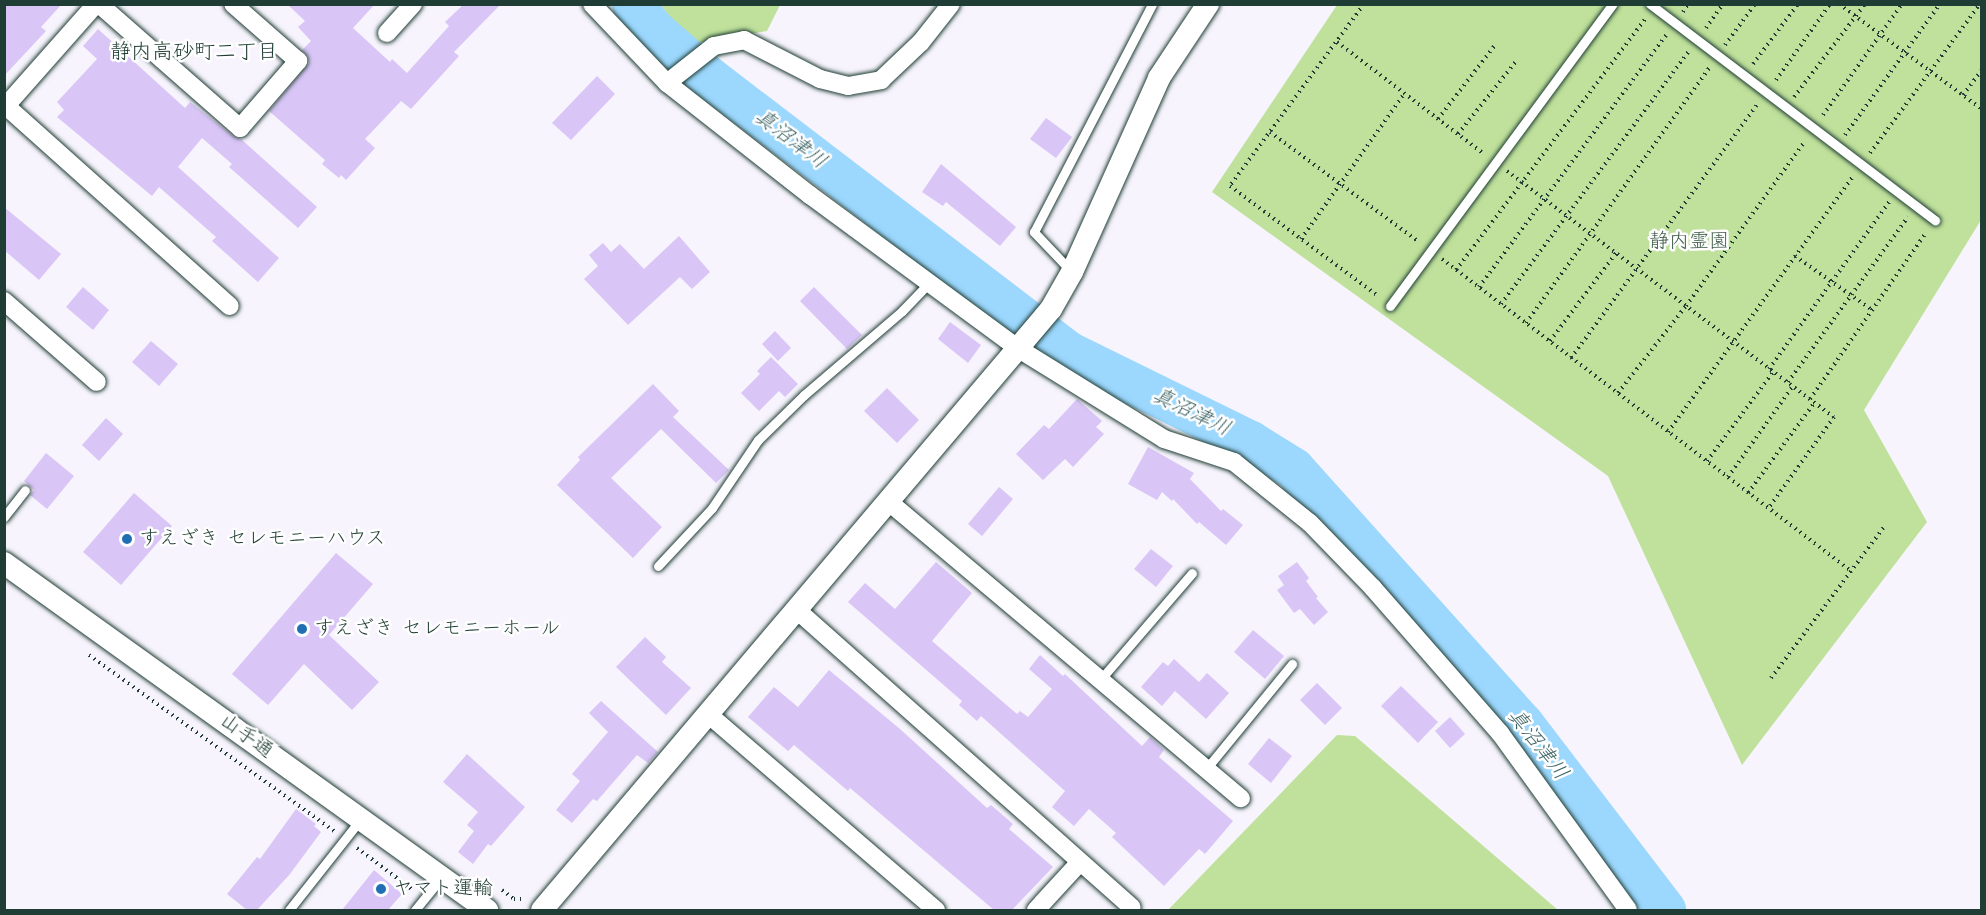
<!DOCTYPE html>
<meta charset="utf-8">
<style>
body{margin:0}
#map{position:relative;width:1986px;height:915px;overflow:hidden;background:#f7f4fd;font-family:Kalam,"Klee One",sans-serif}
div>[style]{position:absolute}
.green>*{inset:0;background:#bfe19b}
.river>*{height:42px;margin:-21px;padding:0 21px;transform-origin:21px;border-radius:21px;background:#9cd7fd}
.building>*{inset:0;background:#d9c6f7}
.path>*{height:4px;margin-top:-2px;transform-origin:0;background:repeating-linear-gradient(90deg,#1f3d34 0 1.5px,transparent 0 6px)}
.roads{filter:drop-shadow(0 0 2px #1f3d34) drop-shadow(0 0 2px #1f3d34)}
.service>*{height:9px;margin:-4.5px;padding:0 4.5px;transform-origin:4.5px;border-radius:4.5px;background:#fff}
.minor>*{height:18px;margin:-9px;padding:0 9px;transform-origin:9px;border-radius:9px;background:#fff}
.tertiary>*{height:22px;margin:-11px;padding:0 11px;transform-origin:11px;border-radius:11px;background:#fff}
.dots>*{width:16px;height:16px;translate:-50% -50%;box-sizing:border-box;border:3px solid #fff;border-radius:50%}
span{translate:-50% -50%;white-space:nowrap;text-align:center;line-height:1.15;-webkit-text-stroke:5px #fff;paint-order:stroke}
.park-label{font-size:20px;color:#3f5e49}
.poi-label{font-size:20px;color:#1f3d34}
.left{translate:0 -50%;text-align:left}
.street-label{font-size:20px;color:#1f3d34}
.neighbourhood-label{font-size:21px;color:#1f3d34}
.water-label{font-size:21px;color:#3e6466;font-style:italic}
.frame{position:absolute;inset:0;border:6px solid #1f3d34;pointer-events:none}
</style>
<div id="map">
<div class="green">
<i style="clip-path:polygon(661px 5px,780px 5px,767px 31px,691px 44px)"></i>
<i style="clip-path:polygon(1337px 5px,1981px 5px,1981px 220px,1864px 410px,1927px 522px,1742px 765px,1608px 476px,1212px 192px)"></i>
<i style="clip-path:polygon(1337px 735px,1355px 736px,1558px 910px,1168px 910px)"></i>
</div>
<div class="river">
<i style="left:633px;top:4px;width:33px;rotate:51deg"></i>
<i style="left:654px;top:30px;width:70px;rotate:41deg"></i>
<i style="left:707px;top:76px;width:454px;rotate:37.4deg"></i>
<i style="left:1068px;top:352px;width:204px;rotate:26.2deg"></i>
<i style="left:1251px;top:442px;width:51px;rotate:32.1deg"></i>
<i style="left:1294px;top:469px;width:343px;rotate:48.1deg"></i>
<i style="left:1523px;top:724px;width:234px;rotate:52.6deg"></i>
</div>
<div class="building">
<i style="clip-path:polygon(4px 4px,62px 4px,41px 27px,46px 31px,4px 76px)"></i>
<i style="clip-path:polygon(287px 4px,375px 4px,353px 28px,390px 62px,392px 59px,407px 73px,449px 26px,445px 22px,464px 4px,501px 4px,454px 52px,459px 56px,411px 109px,401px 101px,365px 139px,375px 148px,346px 180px,341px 175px,339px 178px,322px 164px,325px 160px,269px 111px,309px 63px,308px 57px,302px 50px,311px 41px,298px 27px,305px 21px)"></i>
<i style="clip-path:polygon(98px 29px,185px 108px,190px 102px,233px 136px,241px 139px,317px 207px,298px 228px,229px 167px,232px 164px,202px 138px,178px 167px,279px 258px,258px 282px,212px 241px,216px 237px,159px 187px,152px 196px,57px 117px,64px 110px,57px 102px,97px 59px,83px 46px)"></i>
<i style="clip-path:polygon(597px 76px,615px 94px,571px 140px,552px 123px)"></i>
<i style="clip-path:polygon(1046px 118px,1072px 137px,1056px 158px,1030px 139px)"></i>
<i style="clip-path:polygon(941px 164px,1016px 227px,1000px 246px,946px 202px,943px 206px,922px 192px)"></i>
<i style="clip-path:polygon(4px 207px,61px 254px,39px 280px,4px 250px)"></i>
<i style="clip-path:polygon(679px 236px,710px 272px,692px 289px,680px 277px,628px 325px,584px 279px,598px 266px,589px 255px,603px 243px,611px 252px,620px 244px,644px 269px)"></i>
<i style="clip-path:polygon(83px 287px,109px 310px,93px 330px,66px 307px)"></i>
<i style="clip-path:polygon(814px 287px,862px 335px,847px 349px,800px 301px)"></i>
<i style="clip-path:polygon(950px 322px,981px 345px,968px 363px,938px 339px)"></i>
<i style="clip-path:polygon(775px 331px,791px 348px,778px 361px,762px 344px)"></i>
<i style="clip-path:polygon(151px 341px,178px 364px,159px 386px,132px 362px)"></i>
<i style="clip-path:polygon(771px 357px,798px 384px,785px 397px,779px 391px,759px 411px,741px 393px,760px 374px,757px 371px)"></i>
<i style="clip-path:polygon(653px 384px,679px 411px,673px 417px,729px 470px,716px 483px,661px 429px,611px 478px,662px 527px,633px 558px,557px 485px,580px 460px,578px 457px)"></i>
<i style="clip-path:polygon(887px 388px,919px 420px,897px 443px,864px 411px)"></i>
<i style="clip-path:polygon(1077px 399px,1102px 421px,1096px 427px,1104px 434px,1073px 467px,1065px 459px,1043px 480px,1016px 454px,1044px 425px,1049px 429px)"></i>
<i style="clip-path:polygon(106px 418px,123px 434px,99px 461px,82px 445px)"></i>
<i style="clip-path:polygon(1148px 447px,1194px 473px,1190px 479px,1221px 511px,1223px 509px,1243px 525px,1226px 545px,1199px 522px,1197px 524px,1173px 499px,1172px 501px,1162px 492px,1157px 500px,1128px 484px)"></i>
<i style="clip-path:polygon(46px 453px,74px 476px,47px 509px,30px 495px,34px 490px,24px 481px)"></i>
<i style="clip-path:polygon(999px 487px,1013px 499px,982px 536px,968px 524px)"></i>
<i style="clip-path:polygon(134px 493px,172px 526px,121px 585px,83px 552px)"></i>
<i style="clip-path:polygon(1151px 549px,1173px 566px,1156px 587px,1134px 569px)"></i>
<i style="clip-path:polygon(336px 553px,373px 584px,329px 635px,379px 682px,352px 710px,304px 664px,268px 705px,232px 674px)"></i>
<i style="clip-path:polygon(936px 562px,972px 593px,932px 641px,1017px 714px,1020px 711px,1028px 717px,1052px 689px,1029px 669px,1040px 655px,1063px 676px,1065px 674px,1142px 746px,1150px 737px,1164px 750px,1159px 757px,1233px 821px,1205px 854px,1199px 849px,1164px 886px,1112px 837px,1116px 833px,1089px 809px,1074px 826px,1052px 807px,1065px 791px,981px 716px,977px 721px,959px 705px,962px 701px,848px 602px,865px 583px,895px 609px)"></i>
<i style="clip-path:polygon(1297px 562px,1309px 578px,1306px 581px,1318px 597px,1316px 598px,1328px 612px,1314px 625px,1300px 609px,1294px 613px,1277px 590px,1284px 585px,1278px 576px)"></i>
<i style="clip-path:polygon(1253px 630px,1284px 656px,1265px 679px,1234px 652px)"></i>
<i style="clip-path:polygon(645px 637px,666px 657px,662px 662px,691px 688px,666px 715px,616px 667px)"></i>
<i style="clip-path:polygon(1174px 659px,1199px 682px,1207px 673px,1229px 693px,1206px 719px,1175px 691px,1162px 706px,1141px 687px,1163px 662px,1168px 666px)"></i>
<i style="clip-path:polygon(829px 670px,900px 729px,987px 808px,991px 805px,1013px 824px,1009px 829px,1053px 867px,1012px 910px,994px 910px,850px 788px,848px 791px,794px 745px,788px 751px,748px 717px,774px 687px,798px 707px)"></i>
<i style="clip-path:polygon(1317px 683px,1342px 708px,1325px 725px,1300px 700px)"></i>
<i style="clip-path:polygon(1401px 686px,1438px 722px,1418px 743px,1381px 706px)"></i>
<i style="clip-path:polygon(601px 701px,658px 752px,648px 763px,637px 755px,597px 801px,593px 799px,572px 823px,556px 810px,580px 781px,572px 774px,608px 732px,589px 713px)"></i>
<i style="clip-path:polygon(1450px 717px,1465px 734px,1450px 748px,1435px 731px)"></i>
<i style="clip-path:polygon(1269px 738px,1292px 756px,1271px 783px,1248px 764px)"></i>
<i style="clip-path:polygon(467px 754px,525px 807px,491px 846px,488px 844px,473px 864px,458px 852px,474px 831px,467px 825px,478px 812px,443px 782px)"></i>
<i style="clip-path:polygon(296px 809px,316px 824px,314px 826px,321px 832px,290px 874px,257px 910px,247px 910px,227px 894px,257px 857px,260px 859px)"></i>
<i style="clip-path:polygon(374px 870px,402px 894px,388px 910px,342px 910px)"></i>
</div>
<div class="path">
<i style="left:1364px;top:4px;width:226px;rotate:126.4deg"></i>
<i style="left:1230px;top:186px;width:184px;rotate:36.6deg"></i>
<i style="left:1839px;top:4px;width:177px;rotate:36.3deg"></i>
<i style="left:1683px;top:12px;width:9px;rotate:-58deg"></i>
<i style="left:1706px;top:28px;width:29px;rotate:-55deg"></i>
<i style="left:1337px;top:42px;width:185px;rotate:37.3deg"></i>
<i style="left:1725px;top:45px;width:51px;rotate:-53.8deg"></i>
<i style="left:1753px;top:64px;width:75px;rotate:-53.1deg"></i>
<i style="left:1776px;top:80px;width:93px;rotate:-54.6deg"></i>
<i style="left:1963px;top:95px;width:31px;rotate:-53deg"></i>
<i style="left:1794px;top:97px;width:117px;rotate:-52.6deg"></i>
<i style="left:1823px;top:115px;width:136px;rotate:-54.6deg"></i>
<i style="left:1438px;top:119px;width:95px;rotate:-52.3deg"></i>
<i style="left:1270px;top:132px;width:185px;rotate:36.4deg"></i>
<i style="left:1458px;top:134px;width:95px;rotate:-51.4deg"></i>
<i style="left:1845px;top:135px;width:162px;rotate:-54.1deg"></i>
<i style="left:1870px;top:153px;width:185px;rotate:-53.6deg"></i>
<i style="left:1507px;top:171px;width:409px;rotate:37deg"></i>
<i style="left:1834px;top:417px;width:113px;rotate:125.7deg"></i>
<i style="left:1301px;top:239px;width:178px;rotate:-54.6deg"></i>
<i style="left:1795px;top:256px;width:94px;rotate:35deg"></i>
<i style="left:1442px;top:259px;width:514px;rotate:37.34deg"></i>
<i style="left:1456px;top:270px;width:314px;rotate:-53deg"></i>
<i style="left:1479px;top:287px;width:314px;rotate:-53.4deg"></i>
<i style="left:1501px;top:304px;width:315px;rotate:-53.4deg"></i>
<i style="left:1526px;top:323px;width:314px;rotate:-54.3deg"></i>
<i style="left:1550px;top:341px;width:110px;rotate:-53.1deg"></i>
<i style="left:1571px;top:358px;width:314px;rotate:-53.7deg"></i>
<i style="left:1769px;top:369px;width:206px;rotate:-54.3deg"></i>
<i style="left:1788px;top:382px;width:204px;rotate:-54deg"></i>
<i style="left:1618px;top:393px;width:110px;rotate:-52deg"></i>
<i style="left:1686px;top:306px;width:203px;rotate:-54.2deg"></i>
<i style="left:1810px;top:399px;width:203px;rotate:-55.1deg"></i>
<i style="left:1668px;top:432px;width:316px;rotate:-54.1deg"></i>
<i style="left:1707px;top:461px;width:111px;rotate:-53.4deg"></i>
<i style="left:1728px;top:477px;width:112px;rotate:-54.5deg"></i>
<i style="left:1748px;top:493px;width:112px;rotate:-53.7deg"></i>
<i style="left:89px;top:655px;width:302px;rotate:35.7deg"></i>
<i style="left:1771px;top:678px;width:189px;rotate:-53.2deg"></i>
<i style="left:357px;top:848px;width:70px;rotate:36.9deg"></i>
<i style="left:502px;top:890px;width:15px;rotate:37deg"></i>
<i style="left:514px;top:899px;width:10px"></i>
</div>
<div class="roads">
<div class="service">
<i style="left:1650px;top:4px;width:358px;rotate:37.2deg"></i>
<i style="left:1071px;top:271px;width:54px;rotate:-133.5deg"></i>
<i style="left:1034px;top:232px;width:257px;rotate:-62.6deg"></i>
<i style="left:1390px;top:306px;width:375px;rotate:-53.6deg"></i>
<i style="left:4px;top:517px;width:34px;rotate:-52deg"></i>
<i style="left:658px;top:566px;width:79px;rotate:-47deg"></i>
<i style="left:712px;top:508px;width:82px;rotate:-55.9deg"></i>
<i style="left:758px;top:440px;width:64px;rotate:-44.4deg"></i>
<i style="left:804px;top:395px;width:129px;rotate:-40.6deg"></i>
<i style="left:902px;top:311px;width:40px;rotate:-46deg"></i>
<i style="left:1100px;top:680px;width:141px;rotate:-49.3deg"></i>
<i style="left:1206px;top:769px;width:136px;rotate:-50.7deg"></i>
<i style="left:289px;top:910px;width:115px;rotate:-51.7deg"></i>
<i style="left:415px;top:910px;width:41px;rotate:-50.9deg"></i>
</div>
<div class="minor">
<i style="left:99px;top:4px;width:188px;rotate:41.3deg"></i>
<i style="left:240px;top:128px;width:89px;rotate:-49.1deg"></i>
<i style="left:298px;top:61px;width:86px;rotate:-138.8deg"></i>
<i style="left:592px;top:4px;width:109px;rotate:46.5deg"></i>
<i style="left:667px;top:83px;width:182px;rotate:38.1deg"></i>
<i style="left:810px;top:195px;width:260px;rotate:36.4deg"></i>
<i style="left:1019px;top:349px;width:171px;rotate:31.8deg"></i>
<i style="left:1164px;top:439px;width:74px;rotate:18.2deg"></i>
<i style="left:1234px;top:462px;width:97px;rotate:38.8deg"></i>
<i style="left:1310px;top:523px;width:91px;rotate:45.9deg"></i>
<i style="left:1373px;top:588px;width:193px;rotate:48.8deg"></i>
<i style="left:1500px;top:733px;width:218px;rotate:54.1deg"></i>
<i style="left:387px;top:33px;width:39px;rotate:-48deg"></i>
<i style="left:667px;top:83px;width:60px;rotate:-38.2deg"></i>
<i style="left:714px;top:46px;width:31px;rotate:-11deg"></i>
<i style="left:744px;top:40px;width:85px;rotate:27.2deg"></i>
<i style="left:820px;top:79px;width:29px;rotate:14deg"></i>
<i style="left:848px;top:86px;width:34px;rotate:-10deg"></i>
<i style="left:881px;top:80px;width:55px;rotate:-43.5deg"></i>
<i style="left:921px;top:42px;width:48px;rotate:-51.7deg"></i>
<i style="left:6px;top:106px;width:300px;rotate:41.8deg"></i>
<i style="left:4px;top:108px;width:139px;rotate:-48.5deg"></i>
<i style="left:4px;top:301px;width:123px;rotate:41.1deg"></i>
<i style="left:889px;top:502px;width:460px;rotate:40.1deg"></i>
<i style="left:798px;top:611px;width:446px;rotate:41.6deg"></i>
<i style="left:708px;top:714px;width:301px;rotate:40.7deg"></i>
<i style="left:1036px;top:910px;width:64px;rotate:-47.5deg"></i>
</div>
<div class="tertiary">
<i style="left:4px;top:563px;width:595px;rotate:35.69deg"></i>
<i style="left:542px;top:910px;width:788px;rotate:-49.74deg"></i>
<i style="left:1051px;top:309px;width:43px;rotate:-60.4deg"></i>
<i style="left:1072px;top:272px;width:213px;rotate:-65.8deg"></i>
<i style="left:1159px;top:78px;width:89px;rotate:-56.5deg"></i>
</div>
</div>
<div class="dots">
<i style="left:127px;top:539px;background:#1f6fb2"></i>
<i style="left:302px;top:629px;background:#1f6fb2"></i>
<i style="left:381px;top:889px;background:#1f6fb2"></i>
</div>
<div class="park-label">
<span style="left:1689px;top:242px">静内霊園</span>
</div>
<div class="poi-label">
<span class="left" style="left:139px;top:539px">すえざき セレモニーハウス</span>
<span class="left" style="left:314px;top:629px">すえざき セレモニーホール</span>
<span class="left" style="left:393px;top:889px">ヤマト運輸</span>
</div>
<div class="street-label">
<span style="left:246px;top:737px;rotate:36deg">山手通</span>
</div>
<div class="neighbourhood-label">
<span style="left:194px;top:53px">静内高砂町二丁目</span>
</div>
<div class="water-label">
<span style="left:790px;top:140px;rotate:37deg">真沼津川</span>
<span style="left:1191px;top:413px;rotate:26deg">真沼津川</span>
<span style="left:1537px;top:745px;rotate:52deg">真沼津川</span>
</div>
<div class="frame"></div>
</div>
